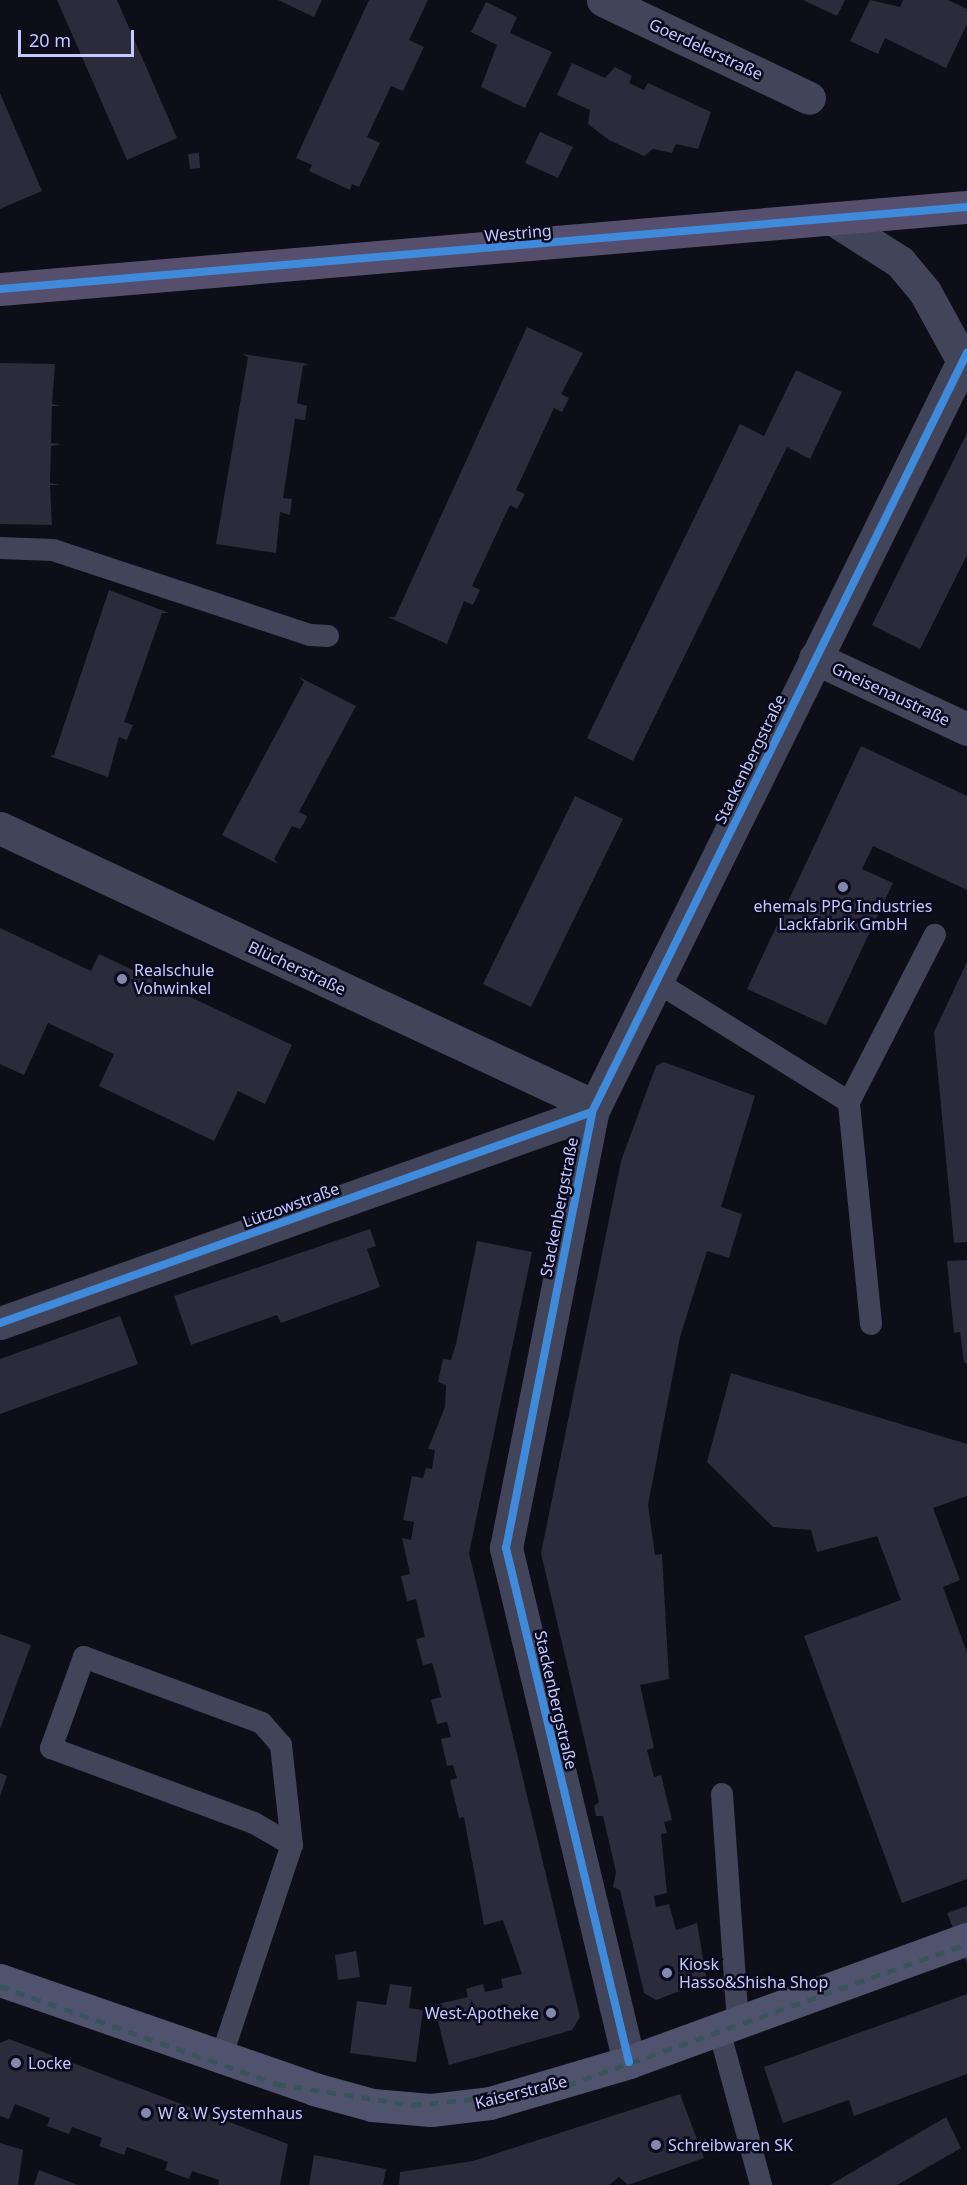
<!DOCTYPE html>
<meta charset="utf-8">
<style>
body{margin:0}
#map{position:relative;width:967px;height:2185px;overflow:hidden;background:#0e0e18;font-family:"Noto Sans",sans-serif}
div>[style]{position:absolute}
.building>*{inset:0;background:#2b2b3c}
.service>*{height:22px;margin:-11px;padding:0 11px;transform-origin:11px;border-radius:11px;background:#424559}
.minor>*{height:33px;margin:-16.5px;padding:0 16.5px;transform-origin:16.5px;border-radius:16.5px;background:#424559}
.secondary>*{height:33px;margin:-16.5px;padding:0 16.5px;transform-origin:16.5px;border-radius:16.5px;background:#4f536d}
.primary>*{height:33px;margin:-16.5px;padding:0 16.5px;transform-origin:16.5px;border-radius:16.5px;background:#554f6d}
.rail>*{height:4.5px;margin-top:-2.25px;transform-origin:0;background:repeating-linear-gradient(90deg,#38535e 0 9px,transparent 0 17px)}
.cycleway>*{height:8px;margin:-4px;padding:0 4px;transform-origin:4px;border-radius:4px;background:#408adc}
.dots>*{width:16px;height:16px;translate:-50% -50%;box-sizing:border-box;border:3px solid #0a0a1c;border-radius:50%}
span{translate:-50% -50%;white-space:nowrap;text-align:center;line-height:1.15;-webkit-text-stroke:5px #0a0a1c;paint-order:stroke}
.street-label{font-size:16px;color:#c5c9ff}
.poi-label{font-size:16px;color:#c5c9ff}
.left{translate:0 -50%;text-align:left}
.right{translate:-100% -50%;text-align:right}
.scale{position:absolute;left:18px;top:30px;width:116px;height:27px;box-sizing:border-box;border:3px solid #c5c9ff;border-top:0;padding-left:8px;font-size:18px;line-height:21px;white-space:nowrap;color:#c5c9ff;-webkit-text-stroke:4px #0a0a1c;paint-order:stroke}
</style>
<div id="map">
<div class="building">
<i style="clip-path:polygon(57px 0,117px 0,177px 138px,127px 160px)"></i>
<i style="clip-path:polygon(278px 0,322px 0,314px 17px)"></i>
<i style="clip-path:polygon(369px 0,428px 0,409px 40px,424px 47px,403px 91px,391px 86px,367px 137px,380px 143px,359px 187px,352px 184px,350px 190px,309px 171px,312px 165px,296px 158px)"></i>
<i style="clip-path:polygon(803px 0,845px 0,837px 16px)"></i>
<i style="clip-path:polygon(870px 0,900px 7px,903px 0,948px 0,967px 9px,967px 24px,946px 68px,885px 38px,878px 54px,850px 41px)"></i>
<i style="clip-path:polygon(486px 2px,517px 17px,510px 33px,552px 52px,525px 108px,481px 87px,497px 45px,471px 32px)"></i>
<i style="clip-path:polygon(572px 63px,605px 78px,615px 67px,632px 76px,629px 83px,644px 90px,648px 83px,711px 112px,698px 149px,676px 144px,672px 153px,653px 149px,644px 156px,609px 140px,588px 124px,590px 110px,557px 95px)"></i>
<i style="clip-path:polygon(0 93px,42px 191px,0 209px)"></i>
<i style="clip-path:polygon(540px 132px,573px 147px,558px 178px,525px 163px)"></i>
<i style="clip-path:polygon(199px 153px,200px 168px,190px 169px,188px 154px)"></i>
<i style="clip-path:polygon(527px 327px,583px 353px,561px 394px,569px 398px,562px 412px,554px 408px,516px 490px,525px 494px,517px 509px,510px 505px,472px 586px,480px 590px,473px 605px,464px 601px,447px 644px,388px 617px,395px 617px)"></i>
<i style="clip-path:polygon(242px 354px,309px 364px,303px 366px,297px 403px,307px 406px,305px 420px,295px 419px,283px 498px,292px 499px,290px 515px,280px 512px,276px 553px,216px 544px,248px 357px)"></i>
<i style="clip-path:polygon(0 363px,55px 364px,52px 404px,61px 406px,52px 406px,51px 443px,61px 444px,51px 446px,50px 483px,60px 485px,50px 485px,52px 525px,0 524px)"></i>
<i style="clip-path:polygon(796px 370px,842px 392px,810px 459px,787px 447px,633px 761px,587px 738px,740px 424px,764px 436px)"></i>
<i style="clip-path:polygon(967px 433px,967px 555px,920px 649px,872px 625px)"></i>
<i style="clip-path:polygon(109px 590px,169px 613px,162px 613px,124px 722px,133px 725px,127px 740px,119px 737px,108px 777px,49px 756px,54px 755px)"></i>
<i style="clip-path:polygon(299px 677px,356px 706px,299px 812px,307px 816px,304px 823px,300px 829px,292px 826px,274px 859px,278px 864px,222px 835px,304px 682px)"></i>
<i style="clip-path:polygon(861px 746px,967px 796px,967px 890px,873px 846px,862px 869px,893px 883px,826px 1025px,747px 989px)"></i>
<i style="clip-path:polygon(575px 796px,623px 819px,531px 1007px,483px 984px)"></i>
<i style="clip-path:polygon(0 928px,91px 971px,99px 954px,292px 1045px,265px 1104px,238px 1091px,214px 1141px,99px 1086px,114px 1054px,48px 1023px,24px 1075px,0 1064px)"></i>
<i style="clip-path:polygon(967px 962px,967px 1242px,954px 1243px,934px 1032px)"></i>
<i style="clip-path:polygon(664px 1062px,755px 1096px,721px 1207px,742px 1214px,729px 1258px,707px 1251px,680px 1337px,648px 1505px,655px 1555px,662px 1554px,669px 1679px,640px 1685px,654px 1748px,647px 1750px,654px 1777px,661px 1775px,672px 1820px,664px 1822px,667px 1833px,661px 1834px,667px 1893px,654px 1896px,656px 1907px,669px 1904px,676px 1930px,697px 1923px,707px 1981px,656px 2000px,644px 1993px,620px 1890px,613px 1887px,616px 1872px,603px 1816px,596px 1816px,594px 1806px,599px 1802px,541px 1553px,621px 1161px,656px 1066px)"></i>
<i style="clip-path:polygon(370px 1229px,376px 1246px,367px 1249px,380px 1287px,281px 1323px,277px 1315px,191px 1345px,174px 1296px)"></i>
<i style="clip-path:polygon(477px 1241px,532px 1252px,469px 1553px,580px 2017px,572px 2030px,449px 2065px,434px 2005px,468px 1997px,466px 1989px,483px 1984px,485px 1992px,503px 1988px,501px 1979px,522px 1974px,503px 1920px,484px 1925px,464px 1817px,459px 1818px,450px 1780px,457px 1778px,453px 1765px,447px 1766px,441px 1739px,451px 1737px,447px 1722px,437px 1724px,431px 1700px,441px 1697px,436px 1676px,432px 1663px,423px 1665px,416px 1639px,425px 1637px,416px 1599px,407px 1601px,401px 1576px,410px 1574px,402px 1538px,411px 1540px,414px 1522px,403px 1520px,412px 1476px,423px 1478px,426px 1468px,432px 1469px,435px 1450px,428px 1449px,445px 1407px,446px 1385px,438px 1382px,443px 1359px,451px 1360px,456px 1344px)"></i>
<i style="clip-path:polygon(967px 1260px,967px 1363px,964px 1363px,960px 1332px,954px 1333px,947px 1261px)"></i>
<i style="clip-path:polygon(120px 1316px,138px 1364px,0 1414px,0 1359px)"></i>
<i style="clip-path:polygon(731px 1373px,967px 1444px,967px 1496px,933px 1508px,960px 1580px,943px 1587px,967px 1653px,967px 1879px,902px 1903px,804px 1636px,901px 1600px,877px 1536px,817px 1552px,811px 1530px,773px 1527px,707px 1462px)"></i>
<i style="clip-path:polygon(0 1634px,31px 1645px,0 1729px)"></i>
<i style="clip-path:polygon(0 1773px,7px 1776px,0 1796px)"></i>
<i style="clip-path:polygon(967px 1906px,967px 1964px,947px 1913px)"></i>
<i style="clip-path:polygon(356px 1951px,360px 1977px,338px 1980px,335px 1955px)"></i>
<i style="clip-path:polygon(390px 1984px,412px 1987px,409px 2008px,423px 2010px,416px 2062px,350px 2053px,357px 2001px,386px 2005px)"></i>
<i style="clip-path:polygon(967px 1994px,967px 2074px,854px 2116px,849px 2100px,783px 2123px,764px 2067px)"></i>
<i style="clip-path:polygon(9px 2039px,288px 2144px,280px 2185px,218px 2185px,219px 2180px,192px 2171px,189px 2179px,165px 2170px,168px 2162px,127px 2147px,124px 2155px,99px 2146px,102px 2138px,72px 2127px,69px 2134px,47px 2126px,50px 2118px,15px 2104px,9px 2119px,0 2116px,0 2043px)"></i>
<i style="clip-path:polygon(680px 2094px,704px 2158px,628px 2185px,619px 2177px,609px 2185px,399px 2185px,400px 2172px,473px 2161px)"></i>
<i style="clip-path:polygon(946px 2117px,961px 2148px,897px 2185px,830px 2185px)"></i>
<i style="clip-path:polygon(0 2143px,23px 2150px,18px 2185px,0 2185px)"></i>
<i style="clip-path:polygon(314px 2155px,386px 2169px,383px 2185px,309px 2185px)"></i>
<i style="clip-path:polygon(39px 2170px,78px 2185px,34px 2185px)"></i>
</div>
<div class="service">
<i style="left:0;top:548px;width:53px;rotate:2.2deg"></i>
<i style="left:53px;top:550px;width:271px;rotate:18.3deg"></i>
<i style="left:310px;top:635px;width:18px;rotate:3deg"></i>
<i style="left:657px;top:982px;width:226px;rotate:32deg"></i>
<i style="left:871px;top:1324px;width:223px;rotate:-95.7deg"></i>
<i style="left:849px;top:1102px;width:188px;rotate:-62.8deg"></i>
<i style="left:722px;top:1794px;width:230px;rotate:86deg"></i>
<i style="left:719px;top:2030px;width:161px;rotate:74.8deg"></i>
<i style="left:221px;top:2058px;width:225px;rotate:-71.6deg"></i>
<i style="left:292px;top:1845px;width:101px;rotate:-96.3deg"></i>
<i style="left:281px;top:1745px;width:29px;rotate:-131deg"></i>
<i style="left:262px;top:1723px;width:190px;rotate:-159.7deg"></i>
<i style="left:84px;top:1657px;width:97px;rotate:109.9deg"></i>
<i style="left:51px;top:1748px;width:216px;rotate:20.3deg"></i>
<i style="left:254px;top:1823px;width:44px;rotate:30.1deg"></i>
</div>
<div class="minor">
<i style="left:603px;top:0;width:228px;rotate:25.4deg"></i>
<i style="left:833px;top:219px;width:80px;rotate:32.7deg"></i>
<i style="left:900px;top:262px;width:39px;rotate:50deg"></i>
<i style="left:925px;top:292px;width:79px;rotate:61.2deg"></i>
<i style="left:815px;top:658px;width:168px;rotate:25deg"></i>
<i style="left:0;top:828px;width:656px;rotate:25.08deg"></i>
<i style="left:0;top:1323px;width:628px;rotate:-19.62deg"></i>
<i style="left:629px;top:2062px;width:529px;rotate:-103.46deg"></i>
<i style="left:506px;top:1548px;width:444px;rotate:-78.8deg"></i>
<i style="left:592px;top:1112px;width:847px;rotate:-63.71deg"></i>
</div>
<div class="secondary">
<i style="left:0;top:1980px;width:332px;rotate:19.1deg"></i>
<i style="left:314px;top:2089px;width:60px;rotate:15.4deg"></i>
<i style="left:372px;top:2105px;width:59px;rotate:4.8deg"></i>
<i style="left:431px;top:2110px;width:59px;rotate:-6.8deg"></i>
<i style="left:490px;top:2103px;width:145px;rotate:-16.4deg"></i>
<i style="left:629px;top:2062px;width:360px;rotate:-20deg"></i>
</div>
<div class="primary">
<i style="left:0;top:289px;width:970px;rotate:-4.85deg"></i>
</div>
<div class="rail">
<i style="left:0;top:1986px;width:294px;rotate:19.5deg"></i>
<i style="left:277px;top:2084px;width:138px;rotate:8.8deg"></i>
<i style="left:413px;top:2105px;width:139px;rotate:-5.8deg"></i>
<i style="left:551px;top:2091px;width:441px;rotate:-19.5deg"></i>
</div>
<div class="cycleway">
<i style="left:0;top:289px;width:970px;rotate:-4.85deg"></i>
<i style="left:0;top:1323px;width:628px;rotate:-19.62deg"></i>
<i style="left:629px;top:2062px;width:529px;rotate:-103.46deg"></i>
<i style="left:506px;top:1548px;width:444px;rotate:-78.8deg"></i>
<i style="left:592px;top:1112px;width:847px;rotate:-63.71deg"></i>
</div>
<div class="dots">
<i style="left:843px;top:887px;background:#8588ae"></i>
<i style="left:122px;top:979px;background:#8588ae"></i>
<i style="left:667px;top:1973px;background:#8588ae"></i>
<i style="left:551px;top:2013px;background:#8588ae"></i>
<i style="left:16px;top:2063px;background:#8588ae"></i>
<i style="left:146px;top:2113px;background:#8588ae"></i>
<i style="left:656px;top:2145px;background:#8588ae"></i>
</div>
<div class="street-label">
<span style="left:706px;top:49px;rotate:25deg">Goerdelerstraße</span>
<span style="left:518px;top:233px;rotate:-5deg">Westring</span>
<span style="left:891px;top:694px;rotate:25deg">Gneisenaustraße</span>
<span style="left:750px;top:759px;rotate:-64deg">Stackenbergstraße</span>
<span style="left:297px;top:968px;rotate:25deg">Blücherstraße</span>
<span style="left:291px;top:1205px;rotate:-20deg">Lützowstraße</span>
<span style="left:559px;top:1207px;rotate:-79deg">Stackenbergstraße</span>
<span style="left:556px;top:1700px;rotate:77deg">Stackenbergstraße</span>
<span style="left:521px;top:2092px;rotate:-14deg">Kaiserstraße</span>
</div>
<div class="poi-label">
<span style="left:843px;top:915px">ehemals PPG Industries<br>Lackfabrik GmbH</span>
<span class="left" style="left:134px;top:979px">Realschule<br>Vohwinkel</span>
<span class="left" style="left:679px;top:1973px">Kiosk<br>Hasso&amp;Shisha Shop</span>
<span class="right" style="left:539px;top:2013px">West-Apotheke</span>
<span class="left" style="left:28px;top:2063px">Locke</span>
<span class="left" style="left:158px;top:2113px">W &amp; W Systemhaus</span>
<span class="left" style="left:668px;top:2145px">Schreibwaren SK</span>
</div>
<div class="scale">20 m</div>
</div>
